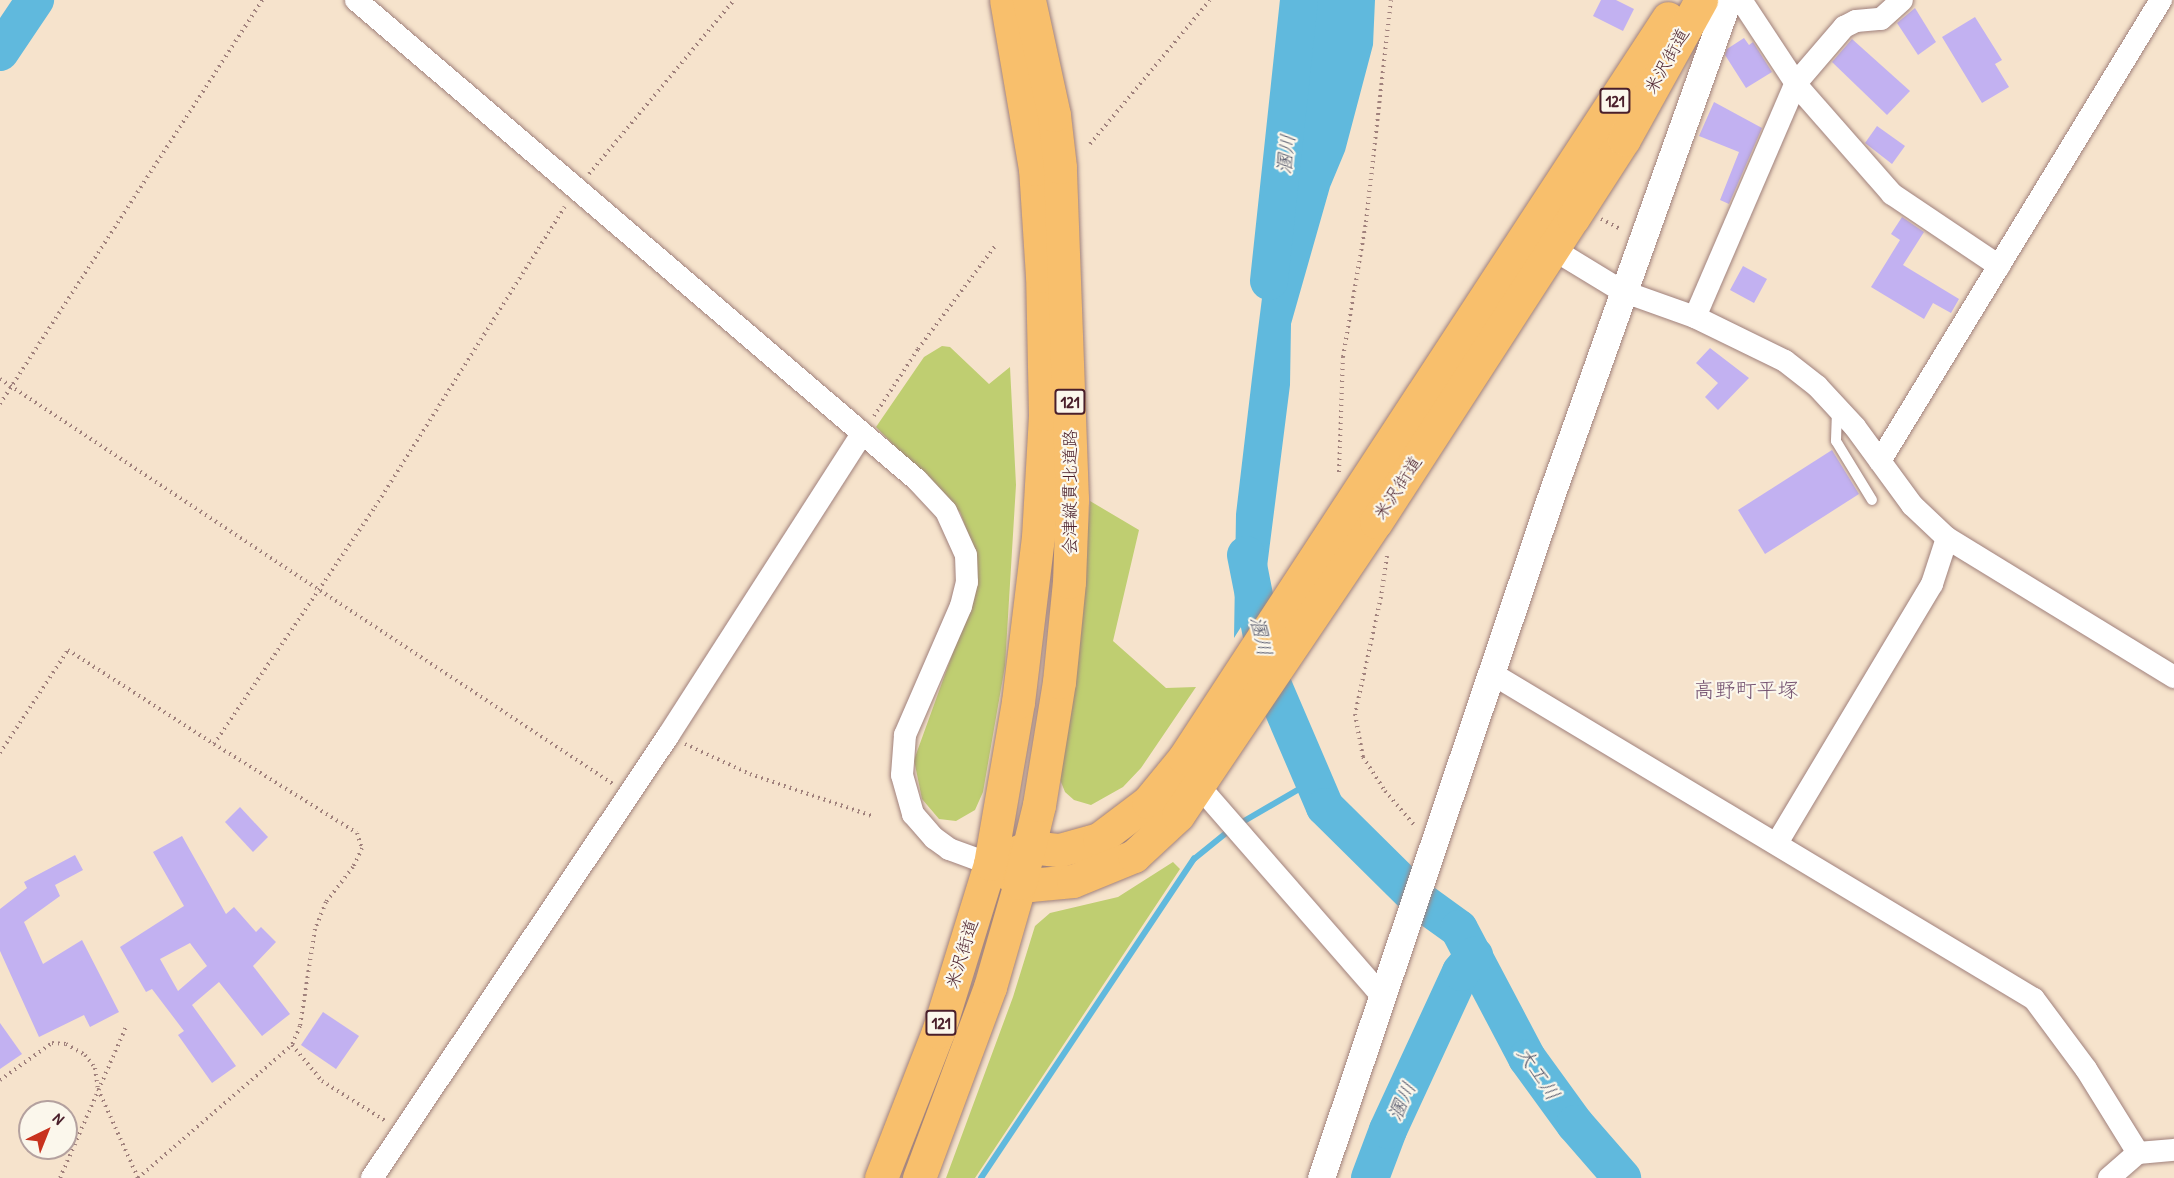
<!DOCTYPE html>
<meta charset="utf-8">
<style>
body{margin:0}
#map{position:relative;width:2174px;height:1178px;overflow:hidden;background:#f6e3cc;font-family:"Patrick Hand","Klee One",sans-serif}
div>[style]{position:absolute}
.green>*{inset:0;background:#bfce71}
.water>*{inset:0;background:#60b9dd}
.stream>*{height:6px;margin:-3px;padding:0 3px;transform-origin:3px;border-radius:3px;background:#60b9dd}
.river>*{height:38px;margin:-19px;padding:0 19px;transform-origin:19px;border-radius:19px;background:#60b9dd}
.building>*{inset:0;background:#c2b1f1}
.path>*{height:4px;margin-top:-2px;transform-origin:0;background:repeating-linear-gradient(90deg,#a0817c 0 1.5px,transparent 0 6px)}
.roads{filter:drop-shadow(0 0 2px #a0817c) drop-shadow(0 0 2px #a0817c)}
.service>*{height:10px;margin:-5px;padding:0 5px;transform-origin:5px;border-radius:5px;background:#fff}
.minor>*{height:22px;margin:-11px;padding:0 11px;transform-origin:11px;border-radius:11px;background:#fff}
.tertiary>*{height:27px;margin:-13.5px;padding:0 13.5px;transform-origin:13.5px;border-radius:13.5px;background:#fff}
.trunk>*{height:33px;margin:-16.5px;padding:0 16.5px;transform-origin:16.5px;border-radius:16.5px;background:#f8bf6c}
.motorway>*{height:33px;margin:-16.5px;padding:0 16.5px;transform-origin:16.5px;border-radius:16.5px;background:#f8bf6c}
span{translate:-50% -50%;white-space:nowrap;text-align:center;line-height:1.15;-webkit-text-stroke:4.5px #fbf7ec;paint-order:stroke}
.shield-label span{padding:2px 4px;background:#fbf7ec;border:2px solid;border-radius:4px;-webkit-text-stroke-width:0}
.shield-label{font-size:16px;color:#4a1f2b;font-weight:700}
.street-label{font-size:18px;color:#4a1f2b}
.water-label{font-size:20px;color:#525569;font-style:italic}
.quarter-label{font-size:21px;color:#745270}
.north{position:absolute;left:18px;top:1100px;width:60px;height:60px;box-sizing:border-box;background:#fbf7ec;border:2px solid #b4a19f;border-radius:50%;rotate:43deg;font-size:16px;font-weight:700;line-height:24px;text-align:center;color:#4a1f2b}
.north::after{content:'';display:block;margin:auto;width:21px;height:27px;background:#c8321e;clip-path:polygon(50% 0,100% 100%,50% 72%,0 100%)}
</style>
<div id="map">
<div class="green">
<i style="clip-path:polygon(942px 346px,950px 347px,989px 384px,1010px 367px,1016px 485px,1005px 666px,983px 792px,975px 810px,956px 821px,939px 819px,922px 799px,914px 760px,969px 608px,974px 549px,960px 512px,876px 427px,924px 357px)"></i>
<i style="clip-path:polygon(1090px 501px,1139px 530px,1113px 641px,1166px 688px,1196px 687px,1141px 768px,1123px 787px,1091px 805px,1074px 800px,1065px 792px,1057px 772px,1078px 662px)"></i>
<i style="clip-path:polygon(1173px 862px,1180px 869px,975px 1178px,946px 1178px,1013px 997px,1035px 926px,1050px 913px,1118px 897px)"></i>
</div>
<div class="water">
<i style="clip-path:polygon(1313px 0,1375px 0,1373px 45px,1345px 151px,1330px 187px,1291px 324px,1290px 385px,1264px 591px,1234px 638px,1236px 514px,1252px 378px,1267px 258px,1295px 162px)"></i>
</div>
<div class="stream">
<i style="left:1239px;top:824px;width:86px;rotate:-30.2deg"></i>
<i style="left:981px;top:1178px;width:384px;rotate:-56.3deg"></i>
<i style="left:1194px;top:859px;width:48px;rotate:-39deg"></i>
</div>
<div class="river">
<i style="left:0;top:52px;width:63px;rotate:-56.1deg"></i>
<i style="left:1269px;top:281px;width:283px;rotate:-83.9deg"></i>
<i style="left:1246px;top:555px;width:128px;rotate:78.8deg"></i>
<i style="left:1271px;top:681px;width:137px;rotate:66.8deg"></i>
<i style="left:1325px;top:807px;width:132px;rotate:44.7deg"></i>
<i style="left:1419px;top:900px;width:49px;rotate:35.9deg"></i>
<i style="left:1459px;top:929px;width:146px;rotate:62.2deg"></i>
<i style="left:1527px;top:1058px;width:82px;rotate:54deg"></i>
<i style="left:1575px;top:1124px;width:72px;rotate:49deg"></i>
<i style="left:1370px;top:1178px;width:51px;rotate:-69.4deg"></i>
<i style="left:1388px;top:1130px;width:174px;rotate:-65.2deg"></i>
<i style="left:1461px;top:972px;width:21px;rotate:-51deg"></i>
</div>
<div class="building">
<i style="clip-path:polygon(1601px 0,1616px 0,1634px 9px,1623px 31px,1593px 16px)"></i>
<i style="clip-path:polygon(1915px 8px,1936px 42px,1918px 55px,1897px 23px)"></i>
<i style="clip-path:polygon(1975px 17px,2002px 60px,1995px 64px,2009px 87px,1982px 103px,1942px 37px)"></i>
<i style="clip-path:polygon(1744px 38px,1749px 45px,1753px 42px,1772px 72px,1746px 88px,1725px 55px,1727px 49px)"></i>
<i style="clip-path:polygon(1852px 39px,1910px 91px,1887px 115px,1832px 62px)"></i>
<i style="clip-path:polygon(1714px 102px,1762px 128px,1729px 204px,1720px 200px,1739px 152px,1699px 136px)"></i>
<i style="clip-path:polygon(1877px 126px,1905px 146px,1892px 164px,1865px 143px)"></i>
<i style="clip-path:polygon(1902px 217px,1924px 232px,1903px 265px,1959px 299px,1951px 313px,1933px 303px,1924px 319px,1871px 287px,1900px 240px,1891px 234px)"></i>
<i style="clip-path:polygon(1743px 266px,1767px 279px,1754px 303px,1730px 290px)"></i>
<i style="clip-path:polygon(1710px 348px,1749px 378px,1718px 410px,1705px 397px,1718px 383px,1696px 363px)"></i>
<i style="clip-path:polygon(1832px 450px,1859px 494px,1765px 554px,1738px 510px)"></i>
<i style="clip-path:polygon(240px 807px,268px 837px,253px 852px,225px 822px)"></i>
<i style="clip-path:polygon(evenodd,182px 836px,226px 914px,234px 907px,256px 932px,261px 927px,276px 942px,253px 966px,290px 1014px,262px 1036px,219px 982px,192px 1005px,236px 1066px,212px 1083px,178px 1035px,184px 1031px,152px 989px,146px 992px,120px 947px,184px 906px,153px 852px,182px 836px,190px 943px,207px 966px,178px 991px,160px 959px,190px 943px)"></i>
<i style="clip-path:polygon(75px 855px,83px 870px,55px 885px,60px 896px,24px 922px,43px 964px,82px 940px,119px 1012px,90px 1027px,84px 1015px,39px 1037px,0 951px,0 909px,27px 888px,24px 882px)"></i>
<i style="clip-path:polygon(323px 1012px,359px 1036px,336px 1069px,301px 1045px)"></i>
<i style="clip-path:polygon(0 1023px,22px 1054px,0 1069px)"></i>
</div>
<div class="path">
<i style="left:1090px;top:144px;width:187px;rotate:-50.2deg"></i>
<i style="left:589px;top:174px;width:226px;rotate:-50.2deg"></i>
<i style="left:1601px;top:219px;width:22px;rotate:27deg"></i>
<i style="left:0;top:379px;width:735px;rotate:33.45deg"></i>
<i style="left:0;top:404px;width:482px;rotate:-57deg"></i>
<i style="left:874px;top:416px;width:80px;rotate:-56.7deg"></i>
<i style="left:918px;top:349px;width:129px;rotate:-53.2deg"></i>
<i style="left:1339px;top:472px;width:115px;rotate:-88deg"></i>
<i style="left:1343px;top:357px;width:137px;rotate:-80.3deg"></i>
<i style="left:1366px;top:222px;width:223px;rotate:-83.6deg"></i>
<i style="left:1387px;top:556px;width:41px;rotate:98.3deg"></i>
<i style="left:1381px;top:597px;width:120px;rotate:102.5deg"></i>
<i style="left:1355px;top:714px;width:44px;rotate:79.5deg"></i>
<i style="left:1363px;top:757px;width:40px;rotate:57.1deg"></i>
<i style="left:1385px;top:791px;width:46px;rotate:49.4deg"></i>
<i style="left:214px;top:744px;width:168px;rotate:31.9deg"></i>
<i style="left:357px;top:833px;width:16px;rotate:72deg"></i>
<i style="left:362px;top:848px;width:21px;rotate:115deg"></i>
<i style="left:353px;top:867px;width:44px;rotate:127.6deg"></i>
<i style="left:326px;top:902px;width:29px;rotate:112deg"></i>
<i style="left:315px;top:929px;width:98px;rotate:98.8deg"></i>
<i style="left:300px;top:1026px;width:21px;rotate:113deg"></i>
<i style="left:292px;top:1045px;width:47px;rotate:50.2deg"></i>
<i style="left:322px;top:1081px;width:77px;rotate:32.2deg"></i>
<i style="left:685px;top:744px;width:72px;rotate:24.8deg"></i>
<i style="left:750px;top:774px;width:129px;rotate:19deg"></i>
<i style="left:0;top:753px;width:123px;rotate:-56.6deg"></i>
<i style="left:68px;top:650px;width:174px;rotate:32.8deg"></i>
<i style="left:214px;top:744px;width:287px;rotate:-55.8deg"></i>
<i style="left:375px;top:507px;width:355px;rotate:-57.7deg"></i>
<i style="left:0;top:1080px;width:64px;rotate:-35.4deg"></i>
<i style="left:52px;top:1043px;width:14px;rotate:4deg"></i>
<i style="left:66px;top:1044px;width:22px;rotate:30deg"></i>
<i style="left:85px;top:1055px;width:16px;rotate:52deg"></i>
<i style="left:95px;top:1068px;width:21px;rotate:82deg"></i>
<i style="left:98px;top:1089px;width:98px;rotate:65.8deg"></i>
<i style="left:60px;top:1178px;width:167px;rotate:-66.4deg"></i>
<i style="left:138px;top:1178px;width:203px;rotate:-40.8deg"></i>
</div>
<div class="roads">
<div class="service">
<i style="left:1837px;top:411px;width:30px;rotate:92deg"></i>
<i style="left:1836px;top:441px;width:69px;rotate:58.6deg"></i>
</div>
<div class="minor">
<i style="left:356px;top:0;width:738px;rotate:40.55deg"></i>
<i style="left:917px;top:480px;width:42px;rotate:46.9deg"></i>
<i style="left:946px;top:511px;width:48px;rotate:65.6deg"></i>
<i style="left:966px;top:555px;width:27px;rotate:88deg"></i>
<i style="left:967px;top:582px;width:25px;rotate:104deg"></i>
<i style="left:961px;top:606px;width:141px;rotate:113.5deg"></i>
<i style="left:905px;top:735px;width:40px;rotate:94.3deg"></i>
<i style="left:902px;top:775px;width:41px;rotate:74.2deg"></i>
<i style="left:913px;top:814px;width:32px;rotate:49deg"></i>
<i style="left:934px;top:838px;width:19px;rotate:36deg"></i>
<i style="left:949px;top:849px;width:44px;rotate:20.1deg"></i>
<i style="left:1741px;top:0;width:105px;rotate:56.6deg"></i>
<i style="left:1799px;top:88px;width:141px;rotate:48.7deg"></i>
<i style="left:1892px;top:194px;width:129px;rotate:33.9deg"></i>
<i style="left:1543px;top:243px;width:92px;rotate:31.3deg"></i>
<i style="left:1622px;top:291px;width:77px;rotate:19.6deg"></i>
<i style="left:1695px;top:317px;width:100px;rotate:26.1deg"></i>
<i style="left:1785px;top:361px;width:41px;rotate:38deg"></i>
<i style="left:1817px;top:386px;width:56px;rotate:47.2deg"></i>
<i style="left:1855px;top:427px;width:97px;rotate:53.8deg"></i>
<i style="left:1912px;top:505px;width:48px;rotate:43.3deg"></i>
<i style="left:1947px;top:538px;width:266px;rotate:31.5deg"></i>
<i style="left:1695px;top:317px;width:255px;rotate:-66.7deg"></i>
<i style="left:1796px;top:83px;width:74px;rotate:-49.4deg"></i>
<i style="left:1844px;top:27px;width:13px;rotate:-27deg"></i>
<i style="left:1856px;top:21px;width:25px;rotate:-5deg"></i>
<i style="left:1881px;top:19px;width:28px;rotate:-42deg"></i>
<i style="left:1880px;top:461px;width:540px;rotate:-58.64deg"></i>
<i style="left:1491px;top:673px;width:633px;rotate:30.98deg"></i>
<i style="left:2034px;top:999px;width:87px;rotate:53.4deg"></i>
<i style="left:2086px;top:1069px;width:99px;rotate:58.2deg"></i>
<i style="left:1198px;top:785px;width:279px;rotate:48.9deg"></i>
<i style="left:1777px;top:843px;width:302px;rotate:-59.1deg"></i>
<i style="left:1932px;top:584px;width:48px;rotate:-71.9deg"></i>
<i style="left:372px;top:1178px;width:532px;rotate:-56.19deg"></i>
<i style="left:668px;top:736px;width:359px;rotate:-57.3deg"></i>
<i style="left:2109px;top:1178px;width:38px;rotate:-41deg"></i>
<i style="left:2138px;top:1153px;width:36px;rotate:-5deg"></i>
</div>
<div class="tertiary">
<i style="left:1321px;top:1178px;width:726px;rotate:-71.37deg"></i>
<i style="left:1553px;top:490px;width:520px;rotate:-70.35deg"></i>
</div>
<div class="trunk">
<i style="left:1003px;top:858px;width:28px;rotate:-23deg"></i>
<i style="left:1029px;top:847px;width:31px;rotate:6deg"></i>
<i style="left:1060px;top:850px;width:41px;rotate:-15.8deg"></i>
<i style="left:1099px;top:839px;width:61px;rotate:-37.1deg"></i>
<i style="left:1148px;top:802px;width:57px;rotate:-50.7deg"></i>
<i style="left:1184px;top:758px;width:884px;rotate:-56.81deg"></i>
<i style="left:990px;top:864px;width:45px;rotate:27.7deg"></i>
<i style="left:1030px;top:885px;width:43px;rotate:-5.3deg"></i>
<i style="left:1073px;top:881px;width:66px;rotate:-22.3deg"></i>
<i style="left:1134px;top:856px;width:60px;rotate:-43deg"></i>
<i style="left:1178px;top:815px;width:354px;rotate:-56deg"></i>
<i style="left:1376px;top:522px;width:362px;rotate:-57.1deg"></i>
<i style="left:1573px;top:218px;width:94px;rotate:-57.2deg"></i>
<i style="left:1624px;top:139px;width:159px;rotate:-61deg"></i>
<i style="left:881px;top:1178px;width:157px;rotate:-68.7deg"></i>
<i style="left:938px;top:1032px;width:176px;rotate:-72.8deg"></i>
<i style="left:919px;top:1178px;width:204px;rotate:-69.6deg"></i>
<i style="left:990px;top:987px;width:108px;rotate:-73.9deg"></i>
</div>
<div class="motorway">
<i style="left:990px;top:864px;width:164px;rotate:-80.2deg"></i>
<i style="left:1018px;top:702px;width:166px;rotate:-83.1deg"></i>
<i style="left:1038px;top:537px;width:123px;rotate:-86.7deg"></i>
<i style="left:1045px;top:414px;width:138px;rotate:-91.2deg"></i>
<i style="left:1042px;top:276px;width:107px;rotate:-93.7deg"></i>
<i style="left:1035px;top:169px;width:171px;rotate:-99.7deg"></i>
<i style="left:1020px;top:883px;width:80px;rotate:-76.3deg"></i>
<i style="left:1039px;top:805px;width:125px;rotate:-80.8deg"></i>
<i style="left:1059px;top:682px;width:100px;rotate:-84.3deg"></i>
<i style="left:1069px;top:582px;width:83px;rotate:-87.9deg"></i>
<i style="left:1072px;top:499px;width:332px;rotate:-92.1deg"></i>
<i style="left:1060px;top:167px;width:52px;rotate:-96.6deg"></i>
<i style="left:1054px;top:115px;width:118px;rotate:-102.3deg"></i>
</div>
</div>
<div class="shield-label">
<span style="left:1615px;top:101px">121</span>
<span style="left:1070px;top:402px">121</span>
<span style="left:941px;top:1023px">121</span>
</div>
<div class="street-label">
<span style="left:1667px;top:61px;rotate:-61deg">米沢街道</span>
<span style="left:1398px;top:488px;rotate:-57deg">米沢街道</span>
<span style="left:1070px;top:492px;rotate:-90deg">会津縦貫北道路</span>
<span style="left:962px;top:954px;rotate:-73deg">米沢街道</span>
</div>
<div class="water-label">
<span style="left:1285px;top:154px;rotate:-83deg">溷川</span>
<span style="left:1262px;top:636px;rotate:78deg">溷川</span>
<span style="left:1539px;top:1073px;rotate:56deg">大工川</span>
<span style="left:1401px;top:1101px;rotate:-65deg">溷川</span>
</div>
<div class="quarter-label">
<span style="left:1746px;top:690px">高野町平塚</span>
</div>
<div class="north">N</div>
</div>
